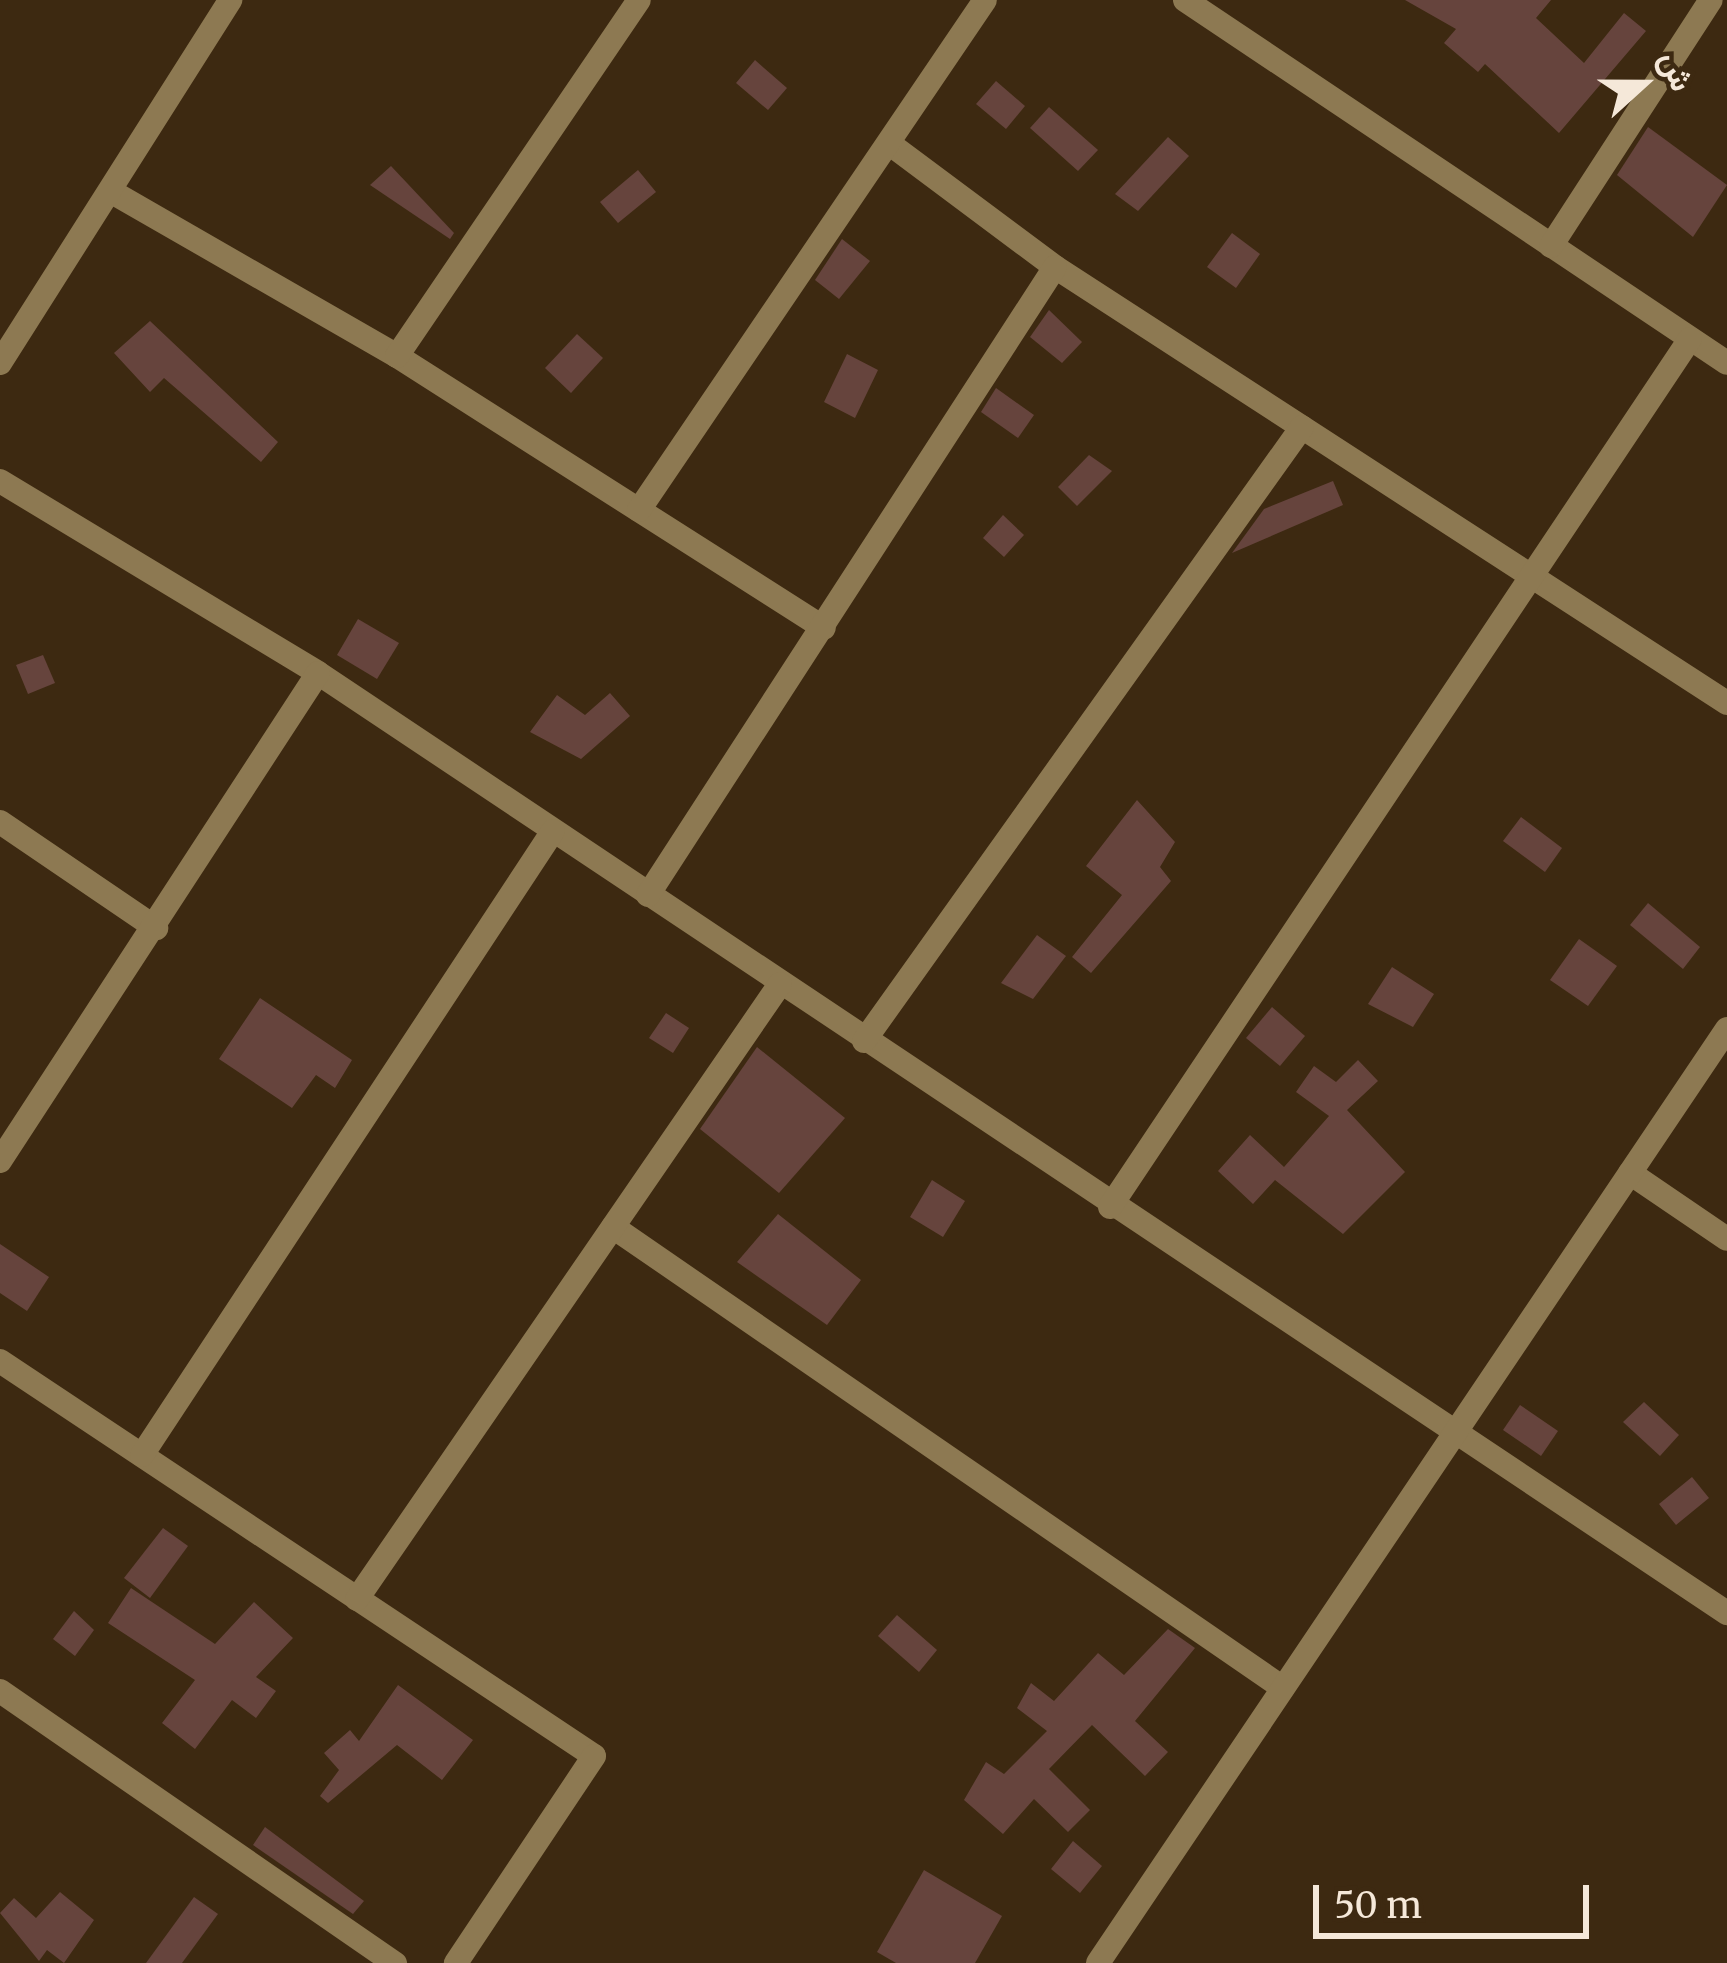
<!DOCTYPE html>
<meta charset="utf-8">
<style>
body{margin:0}
#map{position:relative;width:1727px;height:1963px;overflow:hidden;background:#3d2911;font-family:Merriweather,Vazirmatn,serif}
div>[style]{position:absolute}
.building>*{inset:0;background:#66443d}
.minor>*{height:24px;margin:-12px;padding:0 12px;transform-origin:12px;border-radius:12px;background:#8d7952}
span{translate:-50% -50%;white-space:nowrap;text-align:center;line-height:1.15;-webkit-text-stroke:12px #3d2911;paint-order:stroke}
.north{position:absolute;left:1583px;top:24px;width:120px;height:120px;-webkit-text-stroke:9px #3d2911;paint-order:stroke;rotate:69deg;font-size:33px;font-weight:700;line-height:48px;text-align:center;color:#f5e8d9}
.north::after{content:'';display:block;margin:auto;width:42px;height:54px;background:#f5e8d9;clip-path:polygon(50% 0,100% 100%,50% 72%,0 100%)}
.scale{position:absolute;left:1313px;top:1885px;width:276px;height:54px;box-sizing:border-box;border:6px solid #f5e8d9;border-top:0;padding-left:15px;font-size:36px;line-height:42px;white-space:nowrap;color:#f5e8d9;-webkit-text-stroke:9px #3d2911;paint-order:stroke}
</style>
<div id="map">
<div class="building">
<i style="clip-path:polygon(1405px 0,1551px 0,1536px 18px,1584px 63px,1624px 13px,1646px 31px,1559px 133px,1485px 64px,1478px 72px,1444px 43px,1456px 29px)"></i>
<i style="clip-path:polygon(755px 60px,787px 88px,768px 110px,736px 83px)"></i>
<i style="clip-path:polygon(996px 81px,1025px 106px,1006px 129px,976px 104px)"></i>
<i style="clip-path:polygon(1049px 107px,1098px 150px,1078px 171px,1030px 128px)"></i>
<i style="clip-path:polygon(1648px 127px,1727px 185px,1693px 237px,1617px 175px)"></i>
<i style="clip-path:polygon(1168px 137px,1189px 156px,1138px 211px,1115px 194px)"></i>
<i style="clip-path:polygon(391px 166px,454px 233px,450px 239px,370px 185px)"></i>
<i style="clip-path:polygon(638px 170px,656px 192px,618px 223px,600px 202px)"></i>
<i style="clip-path:polygon(1232px 233px,1260px 254px,1236px 288px,1207px 267px)"></i>
<i style="clip-path:polygon(842px 239px,870px 261px,839px 299px,815px 280px)"></i>
<i style="clip-path:polygon(1049px 310px,1082px 342px,1062px 363px,1030px 337px)"></i>
<i style="clip-path:polygon(150px 321px,278px 442px,261px 462px,164px 378px,150px 392px,114px 353px)"></i>
<i style="clip-path:polygon(577px 334px,603px 358px,571px 393px,545px 368px)"></i>
<i style="clip-path:polygon(847px 354px,878px 370px,855px 418px,824px 402px)"></i>
<i style="clip-path:polygon(996px 388px,1034px 415px,1018px 438px,981px 412px)"></i>
<i style="clip-path:polygon(1089px 455px,1112px 471px,1077px 506px,1058px 487px)"></i>
<i style="clip-path:polygon(1333px 481px,1343px 505px,1232px 553px,1264px 509px)"></i>
<i style="clip-path:polygon(1003px 515px,1024px 535px,1004px 557px,983px 538px)"></i>
<i style="clip-path:polygon(358px 619px,399px 643px,377px 679px,337px 655px)"></i>
<i style="clip-path:polygon(43px 655px,55px 683px,28px 694px,16px 665px)"></i>
<i style="clip-path:polygon(610px 693px,630px 716px,581px 759px,530px 732px,557px 695px,585px 715px)"></i>
<i style="clip-path:polygon(1137px 800px,1175px 842px,1160px 867px,1171px 881px,1091px 973px,1072px 957px,1122px 895px,1086px 866px)"></i>
<i style="clip-path:polygon(1521px 817px,1562px 848px,1545px 872px,1503px 841px)"></i>
<i style="clip-path:polygon(1648px 903px,1700px 947px,1683px 969px,1630px 925px)"></i>
<i style="clip-path:polygon(1037px 935px,1066px 956px,1033px 999px,1001px 983px)"></i>
<i style="clip-path:polygon(1579px 939px,1617px 966px,1588px 1006px,1550px 980px)"></i>
<i style="clip-path:polygon(1392px 967px,1434px 994px,1413px 1027px,1368px 1004px)"></i>
<i style="clip-path:polygon(260px 998px,352px 1060px,335px 1088px,316px 1075px,292px 1108px,219px 1059px)"></i>
<i style="clip-path:polygon(1272px 1007px,1305px 1036px,1280px 1066px,1246px 1038px)"></i>
<i style="clip-path:polygon(666px 1013px,689px 1028px,673px 1053px,649px 1038px)"></i>
<i style="clip-path:polygon(757px 1047px,845px 1118px,779px 1193px,700px 1129px)"></i>
<i style="clip-path:polygon(1358px 1060px,1378px 1081px,1347px 1110px,1405px 1172px,1343px 1234px,1275px 1180px,1253px 1204px,1218px 1171px,1250px 1135px,1284px 1167px,1329px 1116px,1296px 1092px,1314px 1066px,1336px 1082px)"></i>
<i style="clip-path:polygon(932px 1180px,965px 1201px,943px 1237px,910px 1217px)"></i>
<i style="clip-path:polygon(778px 1214px,861px 1280px,827px 1325px,737px 1262px)"></i>
<i style="clip-path:polygon(0 1244px,49px 1277px,27px 1311px,0 1293px)"></i>
<i style="clip-path:polygon(1644px 1402px,1679px 1435px,1660px 1456px,1623px 1422px)"></i>
<i style="clip-path:polygon(1520px 1405px,1558px 1431px,1541px 1456px,1503px 1430px)"></i>
<i style="clip-path:polygon(1692px 1477px,1709px 1498px,1676px 1525px,1659px 1504px)"></i>
<i style="clip-path:polygon(163px 1528px,188px 1546px,150px 1598px,124px 1578px)"></i>
<i style="clip-path:polygon(131px 1588px,215px 1644px,254px 1602px,293px 1638px,256px 1677px,276px 1691px,256px 1718px,232px 1700px,195px 1749px,162px 1723px,195px 1680px,108px 1623px)"></i>
<i style="clip-path:polygon(74px 1611px,94px 1630px,75px 1656px,53px 1639px)"></i>
<i style="clip-path:polygon(897px 1615px,937px 1650px,919px 1672px,878px 1636px)"></i>
<i style="clip-path:polygon(1168px 1629px,1195px 1648px,1135px 1721px,1168px 1752px,1145px 1776px,1092px 1725px,1049px 1769px,1090px 1810px,1068px 1832px,1034px 1799px,1003px 1834px,964px 1800px,986px 1762px,1004px 1774px,1047px 1731px,1017px 1708px,1031px 1683px,1054px 1701px,1098px 1653px,1124px 1675px)"></i>
<i style="clip-path:polygon(398px 1685px,473px 1740px,442px 1780px,397px 1745px,328px 1803px,320px 1796px,339px 1770px,324px 1753px,350px 1730px,359px 1741px)"></i>
<i style="clip-path:polygon(265px 1827px,364px 1901px,353px 1914px,253px 1845px)"></i>
<i style="clip-path:polygon(1073px 1841px,1102px 1866px,1080px 1893px,1051px 1869px)"></i>
<i style="clip-path:polygon(924px 1870px,1002px 1916px,975px 1963px,896px 1963px,877px 1952px)"></i>
<i style="clip-path:polygon(60px 1892px,94px 1920px,64px 1963px,47px 1950px,39px 1961px,0 1913px,14px 1898px,36px 1918px)"></i>
<i style="clip-path:polygon(194px 1897px,218px 1914px,182px 1963px,146px 1963px)"></i>
</div>
<div class="minor">
<i style="left:1185px;top:0;width:652px;rotate:33.81deg"></i>
<i style="left:890px;top:144px;width:206px;rotate:36.7deg"></i>
<i style="left:1055px;top:267px;width:801px;rotate:32.98deg"></i>
<i style="left:112px;top:192px;width:329px;rotate:29.9deg"></i>
<i style="left:397px;top:356px;width:506px;rotate:32.5deg"></i>
<i style="left:1551px;top:246px;width:293px;rotate:-57deg"></i>
<i style="left:397px;top:356px;width:430px;rotate:-55.8deg"></i>
<i style="left:0;top:363px;width:430px;rotate:-57.6deg"></i>
<i style="left:0;top:481px;width:371px;rotate:31.1deg"></i>
<i style="left:318px;top:673px;width:1694px;rotate:33.71deg"></i>
<i style="left:639px;top:510px;width:616px;rotate:-55.85deg"></i>
<i style="left:0;top:822px;width:189px;rotate:34.2deg"></i>
<i style="left:648px;top:895px;width:748px;rotate:-57.05deg"></i>
<i style="left:864px;top:1041px;width:754px;rotate:-54.5deg"></i>
<i style="left:0;top:1161px;width:582px;rotate:-56.91deg"></i>
<i style="left:1630px;top:1173px;width:117px;rotate:34.2deg"></i>
<i style="left:1110px;top:1207px;width:1044px;rotate:-56.25deg"></i>
<i style="left:613px;top:1227px;width:813px;rotate:34.53deg"></i>
<i style="left:0;top:1361px;width:713px;rotate:33.62deg"></i>
<i style="left:594px;top:1756px;width:249px;rotate:123.7deg"></i>
<i style="left:142px;top:1455px;width:747px;rotate:-56.63deg"></i>
<i style="left:357px;top:1599px;width:746px;rotate:-55.48deg"></i>
<i style="left:0;top:1691px;width:480px;rotate:34.6deg"></i>
<i style="left:1098px;top:1963px;width:1126px;rotate:-56.04deg"></i>
</div>
<div class="north">ش</div>
<div class="scale">50 m</div>
</div>
